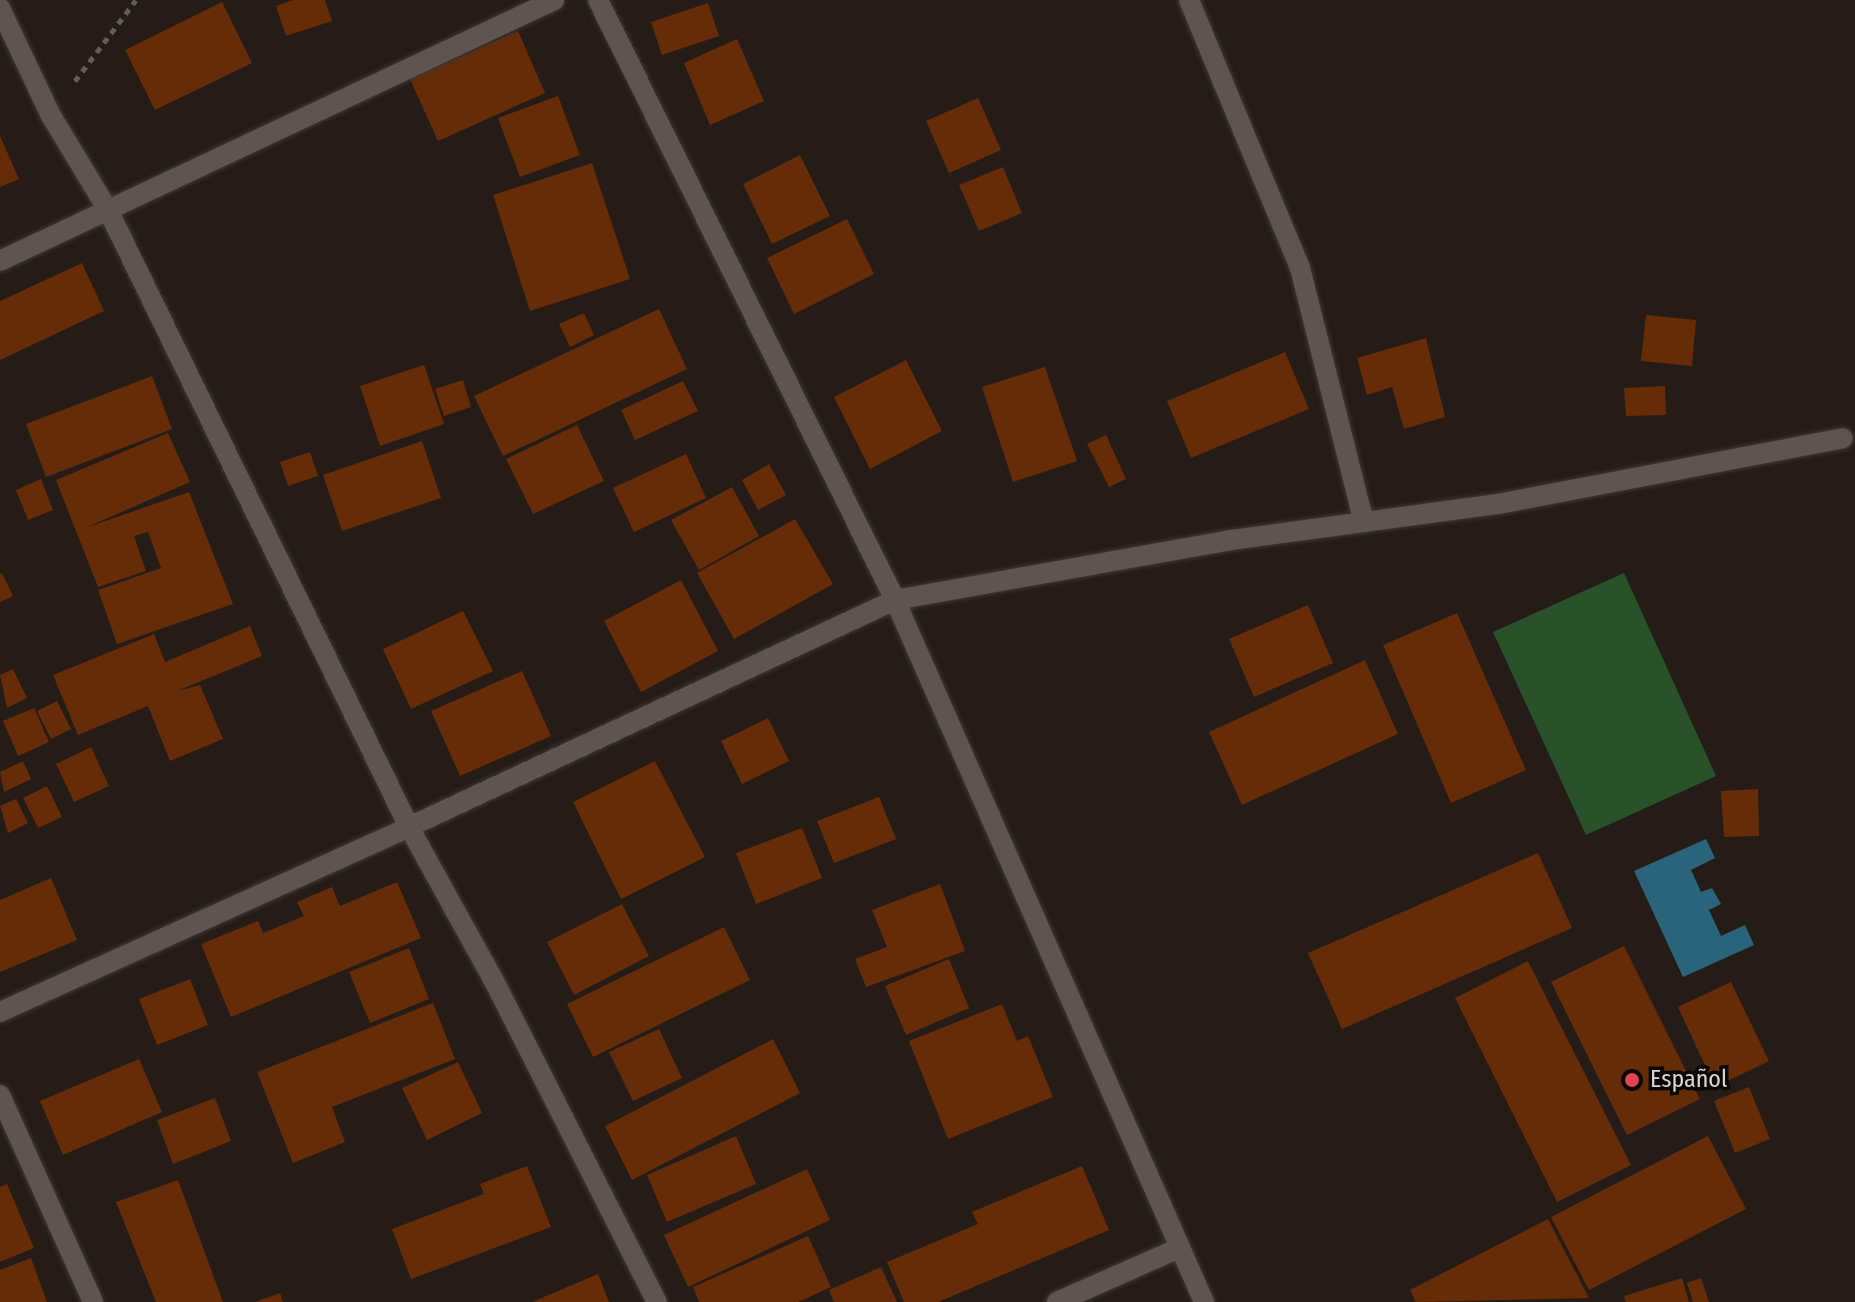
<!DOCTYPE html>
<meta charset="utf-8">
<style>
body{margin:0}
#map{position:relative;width:1855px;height:1302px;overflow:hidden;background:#251c18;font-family:"Fira Sans Condensed",sans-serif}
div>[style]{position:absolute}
.green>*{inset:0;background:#29512a}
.water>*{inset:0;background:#29647b}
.building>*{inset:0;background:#652c07}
.path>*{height:5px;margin-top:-2.5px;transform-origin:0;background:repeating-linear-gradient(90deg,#645c59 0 6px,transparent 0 12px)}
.roads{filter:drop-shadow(0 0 2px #3f3836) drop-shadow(0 0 2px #3f3836)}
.minor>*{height:20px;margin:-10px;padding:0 10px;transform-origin:10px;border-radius:10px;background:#5f544f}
.dots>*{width:22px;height:22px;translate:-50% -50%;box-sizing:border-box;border:4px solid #0b0706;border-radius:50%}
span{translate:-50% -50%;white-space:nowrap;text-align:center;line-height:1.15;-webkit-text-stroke:7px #0b0706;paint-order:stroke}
.poi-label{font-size:24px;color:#dcd6d3}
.left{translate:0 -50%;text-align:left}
</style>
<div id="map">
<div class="green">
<i style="clip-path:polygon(1624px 573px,1716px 776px,1586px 835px,1493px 632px)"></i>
</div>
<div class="water">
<i style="clip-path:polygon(1706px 839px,1715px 858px,1691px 870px,1701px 892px,1712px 888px,1721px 904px,1709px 910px,1721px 936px,1745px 925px,1754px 945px,1683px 977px,1634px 871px)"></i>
</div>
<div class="building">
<i style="clip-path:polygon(293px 0,325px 0,332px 21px,286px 36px,276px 6px)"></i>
<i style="clip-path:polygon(222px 2px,252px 63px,155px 110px,125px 50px)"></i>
<i style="clip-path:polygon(708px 3px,719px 36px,662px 55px,651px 22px)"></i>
<i style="clip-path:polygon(518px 31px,545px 93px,438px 141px,410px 79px)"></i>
<i style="clip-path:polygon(737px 39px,764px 101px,710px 125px,684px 63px)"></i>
<i style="clip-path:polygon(558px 96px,580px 155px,520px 177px,498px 118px)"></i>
<i style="clip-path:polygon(978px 98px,1001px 150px,949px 173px,926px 121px)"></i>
<i style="clip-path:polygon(0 136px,19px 179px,0 187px)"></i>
<i style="clip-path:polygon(800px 155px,830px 216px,772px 244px,743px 184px)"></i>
<i style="clip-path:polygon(592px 163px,630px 279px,530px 311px,493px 195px)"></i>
<i style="clip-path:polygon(1003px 167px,1022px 213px,979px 231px,959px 185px)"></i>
<i style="clip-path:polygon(847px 219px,874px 274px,794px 314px,767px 258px)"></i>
<i style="clip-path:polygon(82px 263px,104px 311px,0 360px,0 301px)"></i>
<i style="clip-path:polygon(659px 309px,687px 369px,503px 456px,474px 396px)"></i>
<i style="clip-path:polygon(584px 313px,594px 335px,570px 347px,559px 324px)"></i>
<i style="clip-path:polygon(1646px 315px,1696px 320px,1692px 366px,1641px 361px)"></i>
<i style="clip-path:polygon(1426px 338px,1445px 417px,1404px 429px,1392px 387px,1367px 395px,1357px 358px)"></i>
<i style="clip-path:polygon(1285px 352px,1309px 409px,1191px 458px,1167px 401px)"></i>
<i style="clip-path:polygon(906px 360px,942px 431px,870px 469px,834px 397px)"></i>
<i style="clip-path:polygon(424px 365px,444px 424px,380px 446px,360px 386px)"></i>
<i style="clip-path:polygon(1045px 367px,1077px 461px,1013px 482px,982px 387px)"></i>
<i style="clip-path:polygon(152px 376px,172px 429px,46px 477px,26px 424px)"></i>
<i style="clip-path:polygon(463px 380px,471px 407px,444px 416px,435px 389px)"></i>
<i style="clip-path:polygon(683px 381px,698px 411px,635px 440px,621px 410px)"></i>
<i style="clip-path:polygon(1665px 386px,1666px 415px,1626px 416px,1624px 388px)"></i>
<i style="clip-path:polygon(577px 425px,604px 481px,533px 514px,506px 459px)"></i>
<i style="clip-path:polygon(168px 433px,190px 482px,85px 528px,189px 492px,233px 604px,117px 644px,98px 590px,161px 568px,148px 532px,134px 536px,146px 571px,98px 587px,56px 480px)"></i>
<i style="clip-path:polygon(1106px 435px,1126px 479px,1109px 487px,1087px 444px)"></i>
<i style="clip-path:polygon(422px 441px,441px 498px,342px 531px,323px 475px)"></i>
<i style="clip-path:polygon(310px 452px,318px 476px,288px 486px,280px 462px)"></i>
<i style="clip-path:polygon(686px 454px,706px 498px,634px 532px,613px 488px)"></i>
<i style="clip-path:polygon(769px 464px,786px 495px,758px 510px,742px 480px)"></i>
<i style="clip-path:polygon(41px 479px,53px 510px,28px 520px,16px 490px)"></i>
<i style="clip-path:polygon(732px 487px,759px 536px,699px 570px,671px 520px)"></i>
<i style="clip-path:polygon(795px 519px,833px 584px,734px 639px,697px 573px)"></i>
<i style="clip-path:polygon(2px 573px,13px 596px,0 602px,0 574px)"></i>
<i style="clip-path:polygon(681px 580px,718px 651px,641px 692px,604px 621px)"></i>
<i style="clip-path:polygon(1308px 605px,1333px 663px,1254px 697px,1229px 639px)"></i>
<i style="clip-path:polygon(463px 611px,493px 671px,411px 709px,383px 649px)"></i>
<i style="clip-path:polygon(1457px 613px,1526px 770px,1451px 803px,1383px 645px)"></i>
<i style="clip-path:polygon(250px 626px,262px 656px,177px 691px,200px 685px,223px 739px,170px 761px,148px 706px,78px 735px,53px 675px,154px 634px,165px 662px)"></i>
<i style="clip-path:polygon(1365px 660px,1398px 734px,1242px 805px,1209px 732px)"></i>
<i style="clip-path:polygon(13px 669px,27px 698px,7px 708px,0 675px)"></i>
<i style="clip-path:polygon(522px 671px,551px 736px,460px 776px,431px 711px)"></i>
<i style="clip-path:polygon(57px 701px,71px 729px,51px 739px,37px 711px)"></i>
<i style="clip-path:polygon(34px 708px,49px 742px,18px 756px,3px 721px)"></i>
<i style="clip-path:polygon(768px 718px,789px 761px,742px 784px,721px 741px)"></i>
<i style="clip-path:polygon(91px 747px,109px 786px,74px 802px,56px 764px)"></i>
<i style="clip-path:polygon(23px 761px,31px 779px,4px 792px,0 772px)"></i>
<i style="clip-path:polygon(655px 761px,705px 857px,621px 899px,573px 802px)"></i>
<i style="clip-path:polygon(47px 786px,62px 817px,38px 828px,23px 798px)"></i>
<i style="clip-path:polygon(1758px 789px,1759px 836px,1724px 837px,1721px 791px)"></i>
<i style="clip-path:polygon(879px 797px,896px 839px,834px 863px,817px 821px)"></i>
<i style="clip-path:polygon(16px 799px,28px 823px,8px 833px,0 806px)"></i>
<i style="clip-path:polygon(802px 828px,822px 878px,756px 904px,736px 853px)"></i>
<i style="clip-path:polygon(1538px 853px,1572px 928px,1342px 1029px,1308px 953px)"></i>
<i style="clip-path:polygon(51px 878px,77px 940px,0 972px,0 900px)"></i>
<i style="clip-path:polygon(397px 882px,421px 938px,231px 1017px,201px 944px,258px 921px,263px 933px,304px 916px,297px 902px,332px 887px,340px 906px)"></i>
<i style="clip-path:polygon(940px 884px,965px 951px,866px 987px,855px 959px,887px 947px,872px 910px)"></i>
<i style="clip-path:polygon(622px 904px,649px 956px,574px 995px,547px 942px)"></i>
<i style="clip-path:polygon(724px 927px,750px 980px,593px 1057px,567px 1004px)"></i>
<i style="clip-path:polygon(1624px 946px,1700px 1099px,1627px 1135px,1551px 982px)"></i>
<i style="clip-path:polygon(409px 948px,429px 999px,370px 1023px,349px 972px)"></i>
<i style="clip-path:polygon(949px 959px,969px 1008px,906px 1035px,885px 986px)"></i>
<i style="clip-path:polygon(1528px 961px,1631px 1165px,1557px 1202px,1455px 998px)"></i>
<i style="clip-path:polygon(190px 979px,208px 1025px,157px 1045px,139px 999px)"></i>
<i style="clip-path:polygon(1731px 982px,1769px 1061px,1715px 1087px,1678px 1007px)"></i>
<i style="clip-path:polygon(433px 1003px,455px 1059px,332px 1107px,345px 1142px,293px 1163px,257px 1072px)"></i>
<i style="clip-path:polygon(1002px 1004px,1017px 1041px,1028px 1036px,1053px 1097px,948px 1139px,909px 1041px)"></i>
<i style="clip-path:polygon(659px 1029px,682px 1078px,633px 1101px,609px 1052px)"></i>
<i style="clip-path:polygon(773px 1039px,800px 1093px,632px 1180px,605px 1126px)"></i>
<i style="clip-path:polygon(139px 1059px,162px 1112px,63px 1155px,40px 1101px)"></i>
<i style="clip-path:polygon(458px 1062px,482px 1113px,427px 1140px,402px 1088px)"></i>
<i style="clip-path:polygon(1749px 1087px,1770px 1139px,1735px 1153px,1714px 1101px)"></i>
<i style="clip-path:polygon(215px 1098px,231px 1141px,173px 1164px,157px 1120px)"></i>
<i style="clip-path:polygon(736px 1136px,756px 1184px,667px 1222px,647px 1175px)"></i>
<i style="clip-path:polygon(1708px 1136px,1746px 1209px,1589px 1290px,1551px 1217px)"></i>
<i style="clip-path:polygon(527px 1166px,551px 1227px,411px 1279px,392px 1229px,484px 1194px,480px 1184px)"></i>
<i style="clip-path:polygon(1082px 1166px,1109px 1230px,938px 1302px,904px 1302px,887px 1262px,978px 1224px,972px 1212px)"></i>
<i style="clip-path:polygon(807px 1169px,830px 1220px,688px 1287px,664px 1235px)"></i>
<i style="clip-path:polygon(178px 1180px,223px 1302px,156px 1302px,116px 1202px)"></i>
<i style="clip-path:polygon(7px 1184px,34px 1248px,0 1262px,0 1187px)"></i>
<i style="clip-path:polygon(1548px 1219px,1589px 1298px,1416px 1302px,1410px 1290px)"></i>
<i style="clip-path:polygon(808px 1236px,831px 1287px,798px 1302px,699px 1302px,693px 1287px)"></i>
<i style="clip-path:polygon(31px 1258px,47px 1302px,0 1302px,0 1270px)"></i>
<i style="clip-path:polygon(881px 1267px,897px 1302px,834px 1302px,829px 1290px)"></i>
<i style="clip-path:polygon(598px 1274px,609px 1302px,532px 1302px)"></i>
<i style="clip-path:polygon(1682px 1278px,1689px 1302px,1626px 1302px,1624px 1296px)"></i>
<i style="clip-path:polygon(1701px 1278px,1709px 1302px,1693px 1302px,1687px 1283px)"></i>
<i style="clip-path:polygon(280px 1293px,283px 1302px,255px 1302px)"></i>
</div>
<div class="path">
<i style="left:75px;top:81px;width:101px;rotate:-53deg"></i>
</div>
<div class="roads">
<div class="minor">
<i style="left:598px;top:0;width:669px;rotate:63.66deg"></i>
<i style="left:895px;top:600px;width:767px;rotate:66.24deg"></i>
<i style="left:1189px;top:0;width:290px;rotate:67.5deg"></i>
<i style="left:1300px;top:268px;width:262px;rotate:75.9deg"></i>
<i style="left:0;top:8px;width:117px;rotate:64.7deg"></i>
<i style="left:50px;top:114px;width:112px;rotate:58.9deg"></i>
<i style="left:108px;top:210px;width:493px;rotate:-25.2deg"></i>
<i style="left:0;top:261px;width:119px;rotate:-25.3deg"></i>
<i style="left:108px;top:210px;width:687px;rotate:63.99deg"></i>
<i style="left:409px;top:827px;width:536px;rotate:-25.04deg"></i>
<i style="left:895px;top:600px;width:341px;rotate:-10.1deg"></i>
<i style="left:1231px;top:540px;width:269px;rotate:-7.7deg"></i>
<i style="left:1498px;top:504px;width:351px;rotate:-10.8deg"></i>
<i style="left:0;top:1012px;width:449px;rotate:-24.3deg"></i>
<i style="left:409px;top:827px;width:176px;rotate:61.1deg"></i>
<i style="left:494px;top:981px;width:360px;rotate:63.1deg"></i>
<i style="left:0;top:1095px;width:227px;rotate:65.8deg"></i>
<i style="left:1057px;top:1302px;width:131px;rotate:-23.8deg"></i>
</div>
</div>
<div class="dots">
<i style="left:1632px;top:1080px;background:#e0444e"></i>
</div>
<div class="poi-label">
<span class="left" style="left:1650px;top:1080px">Español</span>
</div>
</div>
